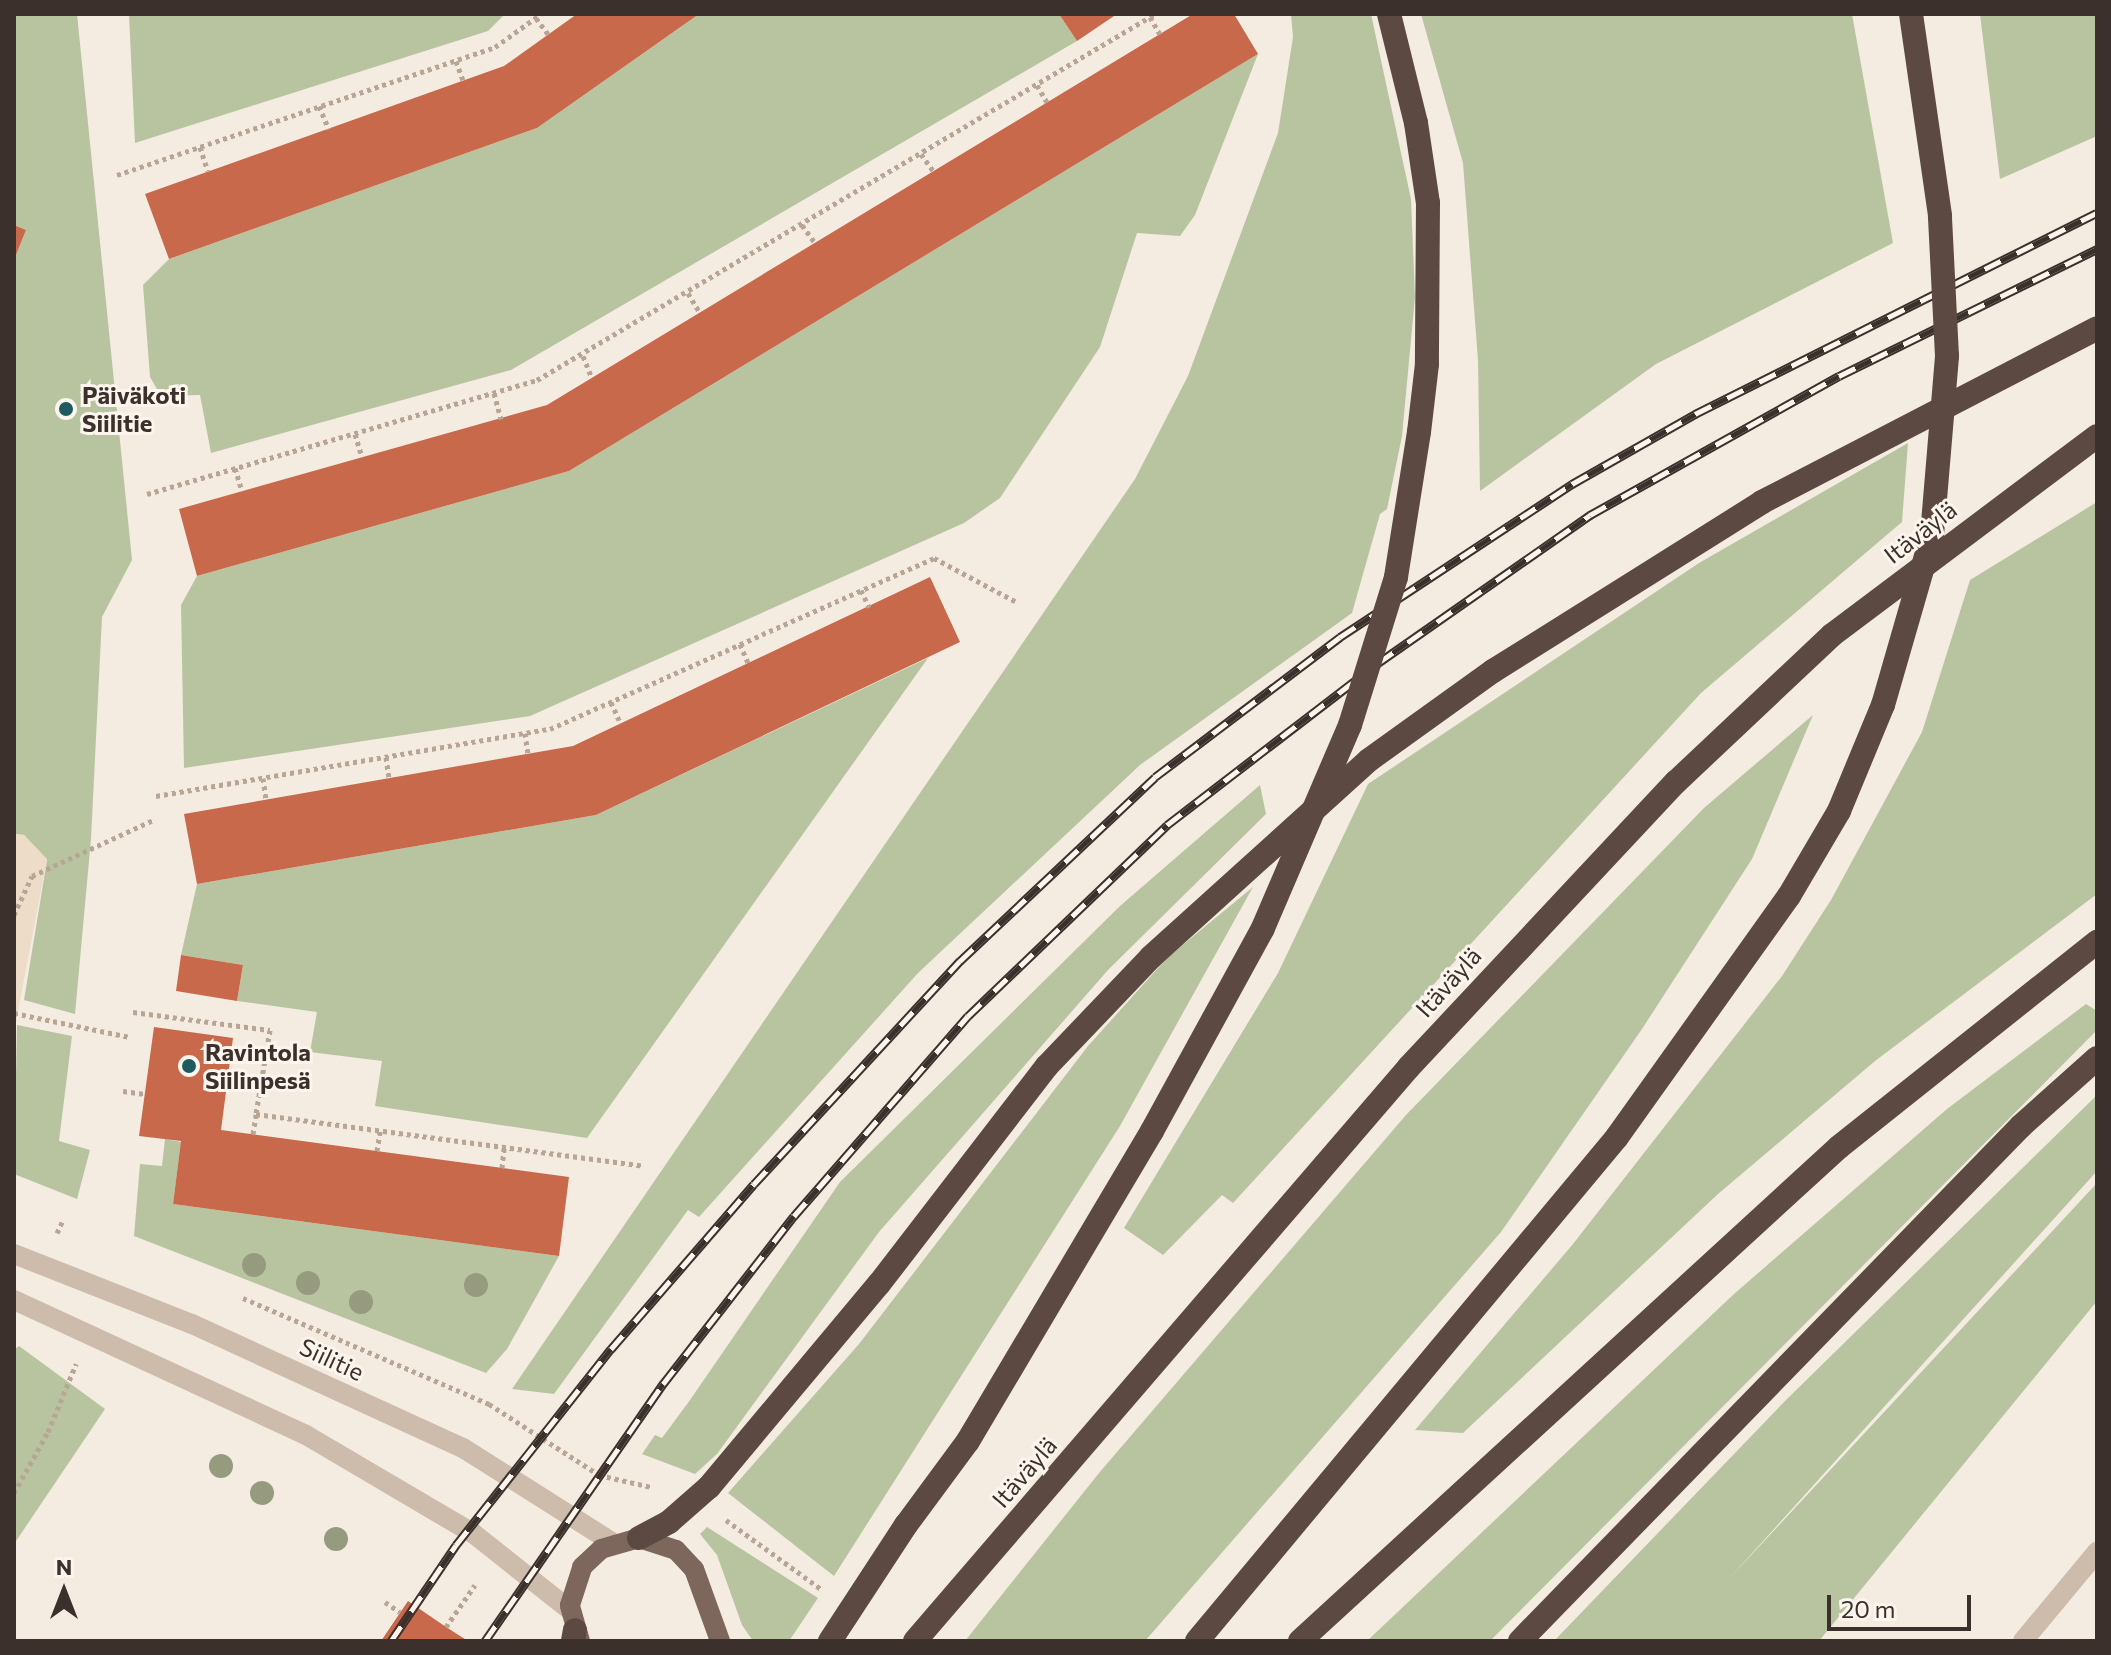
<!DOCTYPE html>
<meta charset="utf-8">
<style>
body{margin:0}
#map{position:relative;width:2111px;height:1655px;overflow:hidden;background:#f4ebe1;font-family:Commissioner,sans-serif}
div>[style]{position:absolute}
.green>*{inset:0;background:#b8c4a0}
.plaza>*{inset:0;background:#ecdcc8}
.building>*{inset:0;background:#c8694b}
.path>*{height:5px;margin-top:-2.5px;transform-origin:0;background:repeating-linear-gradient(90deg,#b9a596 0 4px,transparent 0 8px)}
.minor>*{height:20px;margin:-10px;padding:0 10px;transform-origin:10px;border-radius:10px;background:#cdbbac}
.major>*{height:20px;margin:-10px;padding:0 10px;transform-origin:10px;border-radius:10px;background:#7d675c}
.highway>*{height:24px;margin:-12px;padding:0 12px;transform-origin:12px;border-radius:12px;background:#5c4a42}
.rail>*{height:9px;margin-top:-4.5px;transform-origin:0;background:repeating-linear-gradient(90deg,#fbf5ee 0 18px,#3b302b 0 36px);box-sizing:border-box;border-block:2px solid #3b302b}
.highway-bridge>*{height:24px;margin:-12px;padding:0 12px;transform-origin:12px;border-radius:12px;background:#5c4a42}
.trees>*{width:24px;height:24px;margin:-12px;border-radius:50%;background:#969b7f}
.dots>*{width:22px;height:22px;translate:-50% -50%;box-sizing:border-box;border:4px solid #fbf5ee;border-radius:50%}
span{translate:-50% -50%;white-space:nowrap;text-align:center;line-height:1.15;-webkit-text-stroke:6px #fbf5ee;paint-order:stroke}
.poi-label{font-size:24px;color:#3b302b;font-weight:700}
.left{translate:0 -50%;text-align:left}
.street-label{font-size:24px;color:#3b302b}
.frame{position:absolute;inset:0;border:16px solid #3b302b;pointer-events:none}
.north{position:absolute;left:24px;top:1551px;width:80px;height:80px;-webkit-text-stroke:6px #fbf5ee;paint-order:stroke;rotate:0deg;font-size:22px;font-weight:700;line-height:32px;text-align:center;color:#3b302b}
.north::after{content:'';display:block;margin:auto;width:28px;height:36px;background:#3b302b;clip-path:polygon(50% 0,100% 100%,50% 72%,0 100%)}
.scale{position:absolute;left:1827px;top:1595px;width:144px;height:36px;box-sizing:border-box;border:4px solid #3b302b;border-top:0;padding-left:10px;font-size:24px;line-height:28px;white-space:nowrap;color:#3b302b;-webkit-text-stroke:6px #fbf5ee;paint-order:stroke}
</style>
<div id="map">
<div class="green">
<i style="clip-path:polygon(14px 14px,77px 14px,132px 560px,102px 617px,91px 839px,75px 1014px,24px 1000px,47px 860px,24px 835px,14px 834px,14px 260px,26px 230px,14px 225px)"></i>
<i style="clip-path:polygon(129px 14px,505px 14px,488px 31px,135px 143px)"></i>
<i style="clip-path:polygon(699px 14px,1059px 14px,1077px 41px,511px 370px,211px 453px,200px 395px,161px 396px,150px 377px,143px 285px,169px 259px,537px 128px)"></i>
<i style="clip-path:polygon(1291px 14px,1371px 14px,1411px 199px,1415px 297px,1402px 436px,1387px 509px,1380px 514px,1352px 613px,1140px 765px,918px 973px,699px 1217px,688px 1210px,554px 1394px,512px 1389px,1135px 479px,1188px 376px,1278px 133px,1293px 37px)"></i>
<i style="clip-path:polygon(1421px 14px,1852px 14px,1893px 243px,1656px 364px,1480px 491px,1478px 360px,1463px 163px)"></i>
<i style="clip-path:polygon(1980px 14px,2097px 14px,2097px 136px,2000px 179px)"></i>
<i style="clip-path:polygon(1258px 54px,1195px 215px,1180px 236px,1137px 233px,1100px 347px,1000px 498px,964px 523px,530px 716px,184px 768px,181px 605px,197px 576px,569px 471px)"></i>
<i style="clip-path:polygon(1908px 443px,1902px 522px,1701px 693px,1233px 1203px,1222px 1195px,1163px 1255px,1124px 1228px,1278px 973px,1368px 784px,1699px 563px)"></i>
<i style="clip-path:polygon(2097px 502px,2097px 894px,1875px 1061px,1718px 1194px,1463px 1433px,1415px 1430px,1573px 1244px,1782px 976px,1831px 900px,1922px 732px,1970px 580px)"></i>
<i style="clip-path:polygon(928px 658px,587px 1138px,375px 1106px,382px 1061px,310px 1052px,317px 1012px,237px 1001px,243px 965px,181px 955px,197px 884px,596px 815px)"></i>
<i style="clip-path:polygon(1813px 715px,1752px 859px,1642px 1029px,1501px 1232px,1145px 1641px,965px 1641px,1099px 1473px,1406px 1115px,1704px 808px)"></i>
<i style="clip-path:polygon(1260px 785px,1266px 814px,1108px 970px,879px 1232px,717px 1454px,695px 1474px,642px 1454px,655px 1435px,662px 1438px,690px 1400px,840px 1182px,1120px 906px)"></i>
<i style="clip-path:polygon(1253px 887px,1120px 1126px,834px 1576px,728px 1493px,859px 1344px,1088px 1046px,1168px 957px)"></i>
<i style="clip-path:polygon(2086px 1004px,2097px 1011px,2097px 1030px,1490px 1641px,1367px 1641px,1734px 1294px,1947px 1109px)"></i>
<i style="clip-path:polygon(17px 1025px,72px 1036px,59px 1141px,90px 1150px,77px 1199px,14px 1174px)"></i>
<i style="clip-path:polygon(2097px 1095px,2097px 1171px,1728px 1580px,2097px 1183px,2097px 1301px,1819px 1641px,1554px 1641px,1785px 1401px)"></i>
<i style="clip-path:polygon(165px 1139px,181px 1142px,173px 1204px,559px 1256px,507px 1349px,486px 1373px,134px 1236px,140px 1164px,162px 1166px)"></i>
<i style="clip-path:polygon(19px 1346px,105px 1409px,14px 1544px,14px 1350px)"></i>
<i style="clip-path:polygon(707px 1527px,818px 1598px,789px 1641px,753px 1641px,742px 1625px,717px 1555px,700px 1534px)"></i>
</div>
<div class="plaza">
<i style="clip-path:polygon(14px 834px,24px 835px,47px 859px,14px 1032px)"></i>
</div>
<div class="building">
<i style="clip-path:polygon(577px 14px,699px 14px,537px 128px,169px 259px,145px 194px,504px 66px)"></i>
<i style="clip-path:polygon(1059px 14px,1117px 14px,1077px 41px)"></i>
<i style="clip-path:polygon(1193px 14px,1234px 14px,1258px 54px,569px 471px,197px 576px,179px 509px,547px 405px)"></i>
<i style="clip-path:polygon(14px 225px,26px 230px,14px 260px)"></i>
<i style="clip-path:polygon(930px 577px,960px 642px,596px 815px,197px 884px,184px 814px,573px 746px)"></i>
<i style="clip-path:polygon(181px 955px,243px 965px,237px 1001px,176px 991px)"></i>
<i style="clip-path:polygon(154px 1027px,233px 1038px,221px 1130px,569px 1177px,559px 1256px,173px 1204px,181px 1141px,139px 1136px)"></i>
<i style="clip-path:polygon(408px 1601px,446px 1627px,468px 1641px,381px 1641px)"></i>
</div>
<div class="path">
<i style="left:1150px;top:17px;width:20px;rotate:60deg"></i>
<i style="left:536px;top:18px;width:20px;rotate:53deg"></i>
<i style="left:456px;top:61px;width:20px;rotate:70deg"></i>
<i style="left:1037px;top:85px;width:20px;rotate:60deg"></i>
<i style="left:319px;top:106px;width:25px;rotate:67deg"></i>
<i style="left:200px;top:147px;width:25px;rotate:72deg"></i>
<i style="left:921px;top:154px;width:22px;rotate:54deg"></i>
<i style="left:117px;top:175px;width:399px;rotate:-18.7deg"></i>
<i style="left:495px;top:47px;width:57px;rotate:-35.7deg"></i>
<i style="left:802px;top:225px;width:22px;rotate:54deg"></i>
<i style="left:688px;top:293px;width:23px;rotate:59deg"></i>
<i style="left:583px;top:356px;width:24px;rotate:68deg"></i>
<i style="left:494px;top:393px;width:27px;rotate:75deg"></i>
<i style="left:355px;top:434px;width:24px;rotate:73deg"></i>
<i style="left:235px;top:468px;width:24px;rotate:73deg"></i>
<i style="left:147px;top:494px;width:406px;rotate:-16.3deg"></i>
<i style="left:537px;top:380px;width:718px;rotate:-30.64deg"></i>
<i style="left:861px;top:590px;width:19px;rotate:65deg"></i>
<i style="left:740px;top:644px;width:21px;rotate:67deg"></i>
<i style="left:611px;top:702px;width:24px;rotate:66deg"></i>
<i style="left:525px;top:733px;width:21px;rotate:82deg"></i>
<i style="left:386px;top:757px;width:21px;rotate:82deg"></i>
<i style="left:263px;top:778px;width:22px;rotate:82deg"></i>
<i style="left:156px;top:796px;width:400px;rotate:-9.7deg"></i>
<i style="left:550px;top:729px;width:420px;rotate:-24deg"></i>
<i style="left:934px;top:558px;width:92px;rotate:28deg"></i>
<i style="left:14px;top:915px;width:43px;rotate:-65.2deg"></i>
<i style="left:32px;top:876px;width:133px;rotate:-24.8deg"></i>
<i style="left:133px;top:1012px;width:138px;rotate:7.5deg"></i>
<i style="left:270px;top:1030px;width:85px;rotate:99.5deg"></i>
<i style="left:256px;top:1114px;width:391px;rotate:7.6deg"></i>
<i style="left:14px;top:1013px;width:118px;rotate:11.7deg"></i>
<i style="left:123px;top:1091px;width:22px;rotate:8deg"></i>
<i style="left:253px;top:1134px;width:20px;rotate:-81deg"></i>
<i style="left:377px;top:1151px;width:20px;rotate:-81deg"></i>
<i style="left:502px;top:1168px;width:20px;rotate:-84deg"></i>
<i style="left:57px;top:1233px;width:14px;rotate:-65deg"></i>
<i style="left:243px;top:1298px;width:268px;rotate:23.3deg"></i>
<i style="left:489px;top:1404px;width:131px;rotate:32.8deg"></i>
<i style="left:599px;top:1475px;width:53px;rotate:13deg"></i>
<i style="left:14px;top:1493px;width:70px;rotate:-60.9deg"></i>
<i style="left:48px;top:1432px;width:74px;rotate:-67.6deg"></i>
<i style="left:726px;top:1520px;width:117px;rotate:36deg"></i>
<i style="left:385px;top:1602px;width:18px;rotate:34deg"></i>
<i style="left:446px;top:1627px;width:51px;rotate:-55.4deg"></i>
</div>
<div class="minor">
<i style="left:14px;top:1254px;width:191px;rotate:21.5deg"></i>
<i style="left:192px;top:1324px;width:298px;rotate:24.6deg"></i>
<i style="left:463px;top:1448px;width:178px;rotate:32.3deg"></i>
<i style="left:14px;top:1300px;width:322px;rotate:24.8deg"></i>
<i style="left:306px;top:1435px;width:195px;rotate:30.5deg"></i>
<i style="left:474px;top:1534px;width:124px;rotate:38.4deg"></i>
<i style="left:2023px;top:1641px;width:116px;rotate:-50.3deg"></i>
</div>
<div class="major">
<i style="left:580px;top:1641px;width:37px;rotate:-106deg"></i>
<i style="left:570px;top:1605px;width:40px;rotate:-72deg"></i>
<i style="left:582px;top:1567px;width:26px;rotate:-43deg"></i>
<i style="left:601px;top:1549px;width:40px;rotate:-16deg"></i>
<i style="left:639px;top:1538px;width:39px;rotate:18deg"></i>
<i style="left:676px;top:1550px;width:26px;rotate:47deg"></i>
<i style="left:694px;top:1569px;width:77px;rotate:70.1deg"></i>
</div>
<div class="highway">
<i style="left:1389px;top:14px;width:112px;rotate:76.1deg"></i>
<i style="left:1416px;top:123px;width:81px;rotate:81.5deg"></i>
<i style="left:1428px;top:203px;width:161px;rotate:90.4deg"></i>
<i style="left:1427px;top:364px;width:68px;rotate:96.7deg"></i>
<i style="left:1911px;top:14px;width:204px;rotate:81.8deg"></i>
<i style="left:906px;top:1525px;width:104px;rotate:-53.6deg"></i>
<i style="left:968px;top:1441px;width:360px;rotate:-59.3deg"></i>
<i style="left:639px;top:1538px;width:34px;rotate:-28deg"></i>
<i style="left:669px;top:1522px;width:53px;rotate:-41.2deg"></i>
<i style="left:709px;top:1487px;width:265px;rotate:-50.1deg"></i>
<i style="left:879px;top:1284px;width:275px;rotate:-52.4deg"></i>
<i style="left:1047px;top:1066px;width:151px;rotate:-46.3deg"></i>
<i style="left:1151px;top:957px;width:294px;rotate:-42.1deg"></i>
<i style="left:1369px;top:760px;width:153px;rotate:-35.7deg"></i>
<i style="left:1493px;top:671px;width:318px;rotate:-32.1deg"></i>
<i style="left:1762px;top:502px;width:377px;rotate:-27.4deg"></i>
<i style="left:573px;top:1641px;width:11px;rotate:-80deg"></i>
<i style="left:915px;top:1641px;width:757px;rotate:-49.28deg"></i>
<i style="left:1409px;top:1067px;width:391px;rotate:-46.9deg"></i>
<i style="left:1676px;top:782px;width:214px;rotate:-43.3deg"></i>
<i style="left:1832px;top:635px;width:331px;rotate:-36.9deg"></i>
<i style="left:1197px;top:1641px;width:656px;rotate:-50.19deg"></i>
<i style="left:1617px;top:1137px;width:296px;rotate:-54.5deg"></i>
<i style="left:1300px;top:1641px;width:731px;rotate:-42.51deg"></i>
<i style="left:1839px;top:1147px;width:330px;rotate:-38.5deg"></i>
<i style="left:1520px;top:1641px;width:718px;rotate:-45.79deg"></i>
<i style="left:2021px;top:1126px;width:102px;rotate:-41.8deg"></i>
</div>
<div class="rail">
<i style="left:391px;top:1641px;width:116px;rotate:-55.9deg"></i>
<i style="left:456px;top:1545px;width:250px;rotate:-51.7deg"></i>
<i style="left:611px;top:1349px;width:218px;rotate:-49.1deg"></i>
<i style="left:754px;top:1184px;width:304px;rotate:-47.3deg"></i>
<i style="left:960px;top:961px;width:268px;rotate:-43.3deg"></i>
<i style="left:1155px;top:777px;width:232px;rotate:-37.1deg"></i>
<i style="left:1340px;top:637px;width:278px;rotate:-33.4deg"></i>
<i style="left:1572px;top:484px;width:142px;rotate:-29.6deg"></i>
<i style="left:1695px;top:414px;width:449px;rotate:-26.6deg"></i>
<i style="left:485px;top:1641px;width:313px;rotate:-55.3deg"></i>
<i style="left:663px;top:1384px;width:213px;rotate:-52.1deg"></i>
<i style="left:794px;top:1216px;width:265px;rotate:-49deg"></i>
<i style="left:968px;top:1016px;width:276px;rotate:-43.8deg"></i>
<i style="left:1167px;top:825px;width:266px;rotate:-37.5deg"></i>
<i style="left:1378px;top:663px;width:259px;rotate:-34.9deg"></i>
<i style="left:1590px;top:515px;width:285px;rotate:-29.2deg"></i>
<i style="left:1839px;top:376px;width:288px;rotate:-26.2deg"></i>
</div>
<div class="highway-bridge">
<i style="left:1789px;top:896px;width:99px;rotate:-59.5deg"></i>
<i style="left:1839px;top:811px;width:115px;rotate:-67.5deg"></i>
<i style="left:1883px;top:705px;width:177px;rotate:-73.9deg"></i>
<i style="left:1932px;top:535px;width:180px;rotate:-85.2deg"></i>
<i style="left:1947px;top:356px;width:140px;rotate:-92.9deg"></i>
<i style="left:1152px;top:1131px;width:231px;rotate:-61.3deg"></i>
<i style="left:1263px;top:928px;width:221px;rotate:-66.8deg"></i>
<i style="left:1350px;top:725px;width:155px;rotate:-72.7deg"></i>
<i style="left:1396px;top:577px;width:147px;rotate:-81deg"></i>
<i style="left:830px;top:1641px;width:139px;rotate:-56.8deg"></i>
</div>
<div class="trees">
<i style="left:254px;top:1265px"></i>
<i style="left:308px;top:1283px"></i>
<i style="left:476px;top:1285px"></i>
<i style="left:361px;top:1302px"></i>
<i style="left:221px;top:1466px"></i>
<i style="left:262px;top:1493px"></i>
<i style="left:336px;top:1539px"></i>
</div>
<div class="dots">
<i style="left:66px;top:409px;background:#1f5a5e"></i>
<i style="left:189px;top:1066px;background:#1f5a5e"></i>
</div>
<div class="poi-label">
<span class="left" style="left:82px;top:409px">Päiväkoti<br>Siilitie</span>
<span class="left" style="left:205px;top:1066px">Ravintola<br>Siilinpesä</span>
</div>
<div class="street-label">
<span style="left:1920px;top:532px;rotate:-38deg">Itäväylä</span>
<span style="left:1448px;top:982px;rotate:-48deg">Itäväylä</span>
<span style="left:332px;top:1359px;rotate:25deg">Siilitie</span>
<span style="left:1024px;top:1472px;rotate:-49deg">Itäväylä</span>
</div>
<div class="frame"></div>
<div class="north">N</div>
<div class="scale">20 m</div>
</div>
